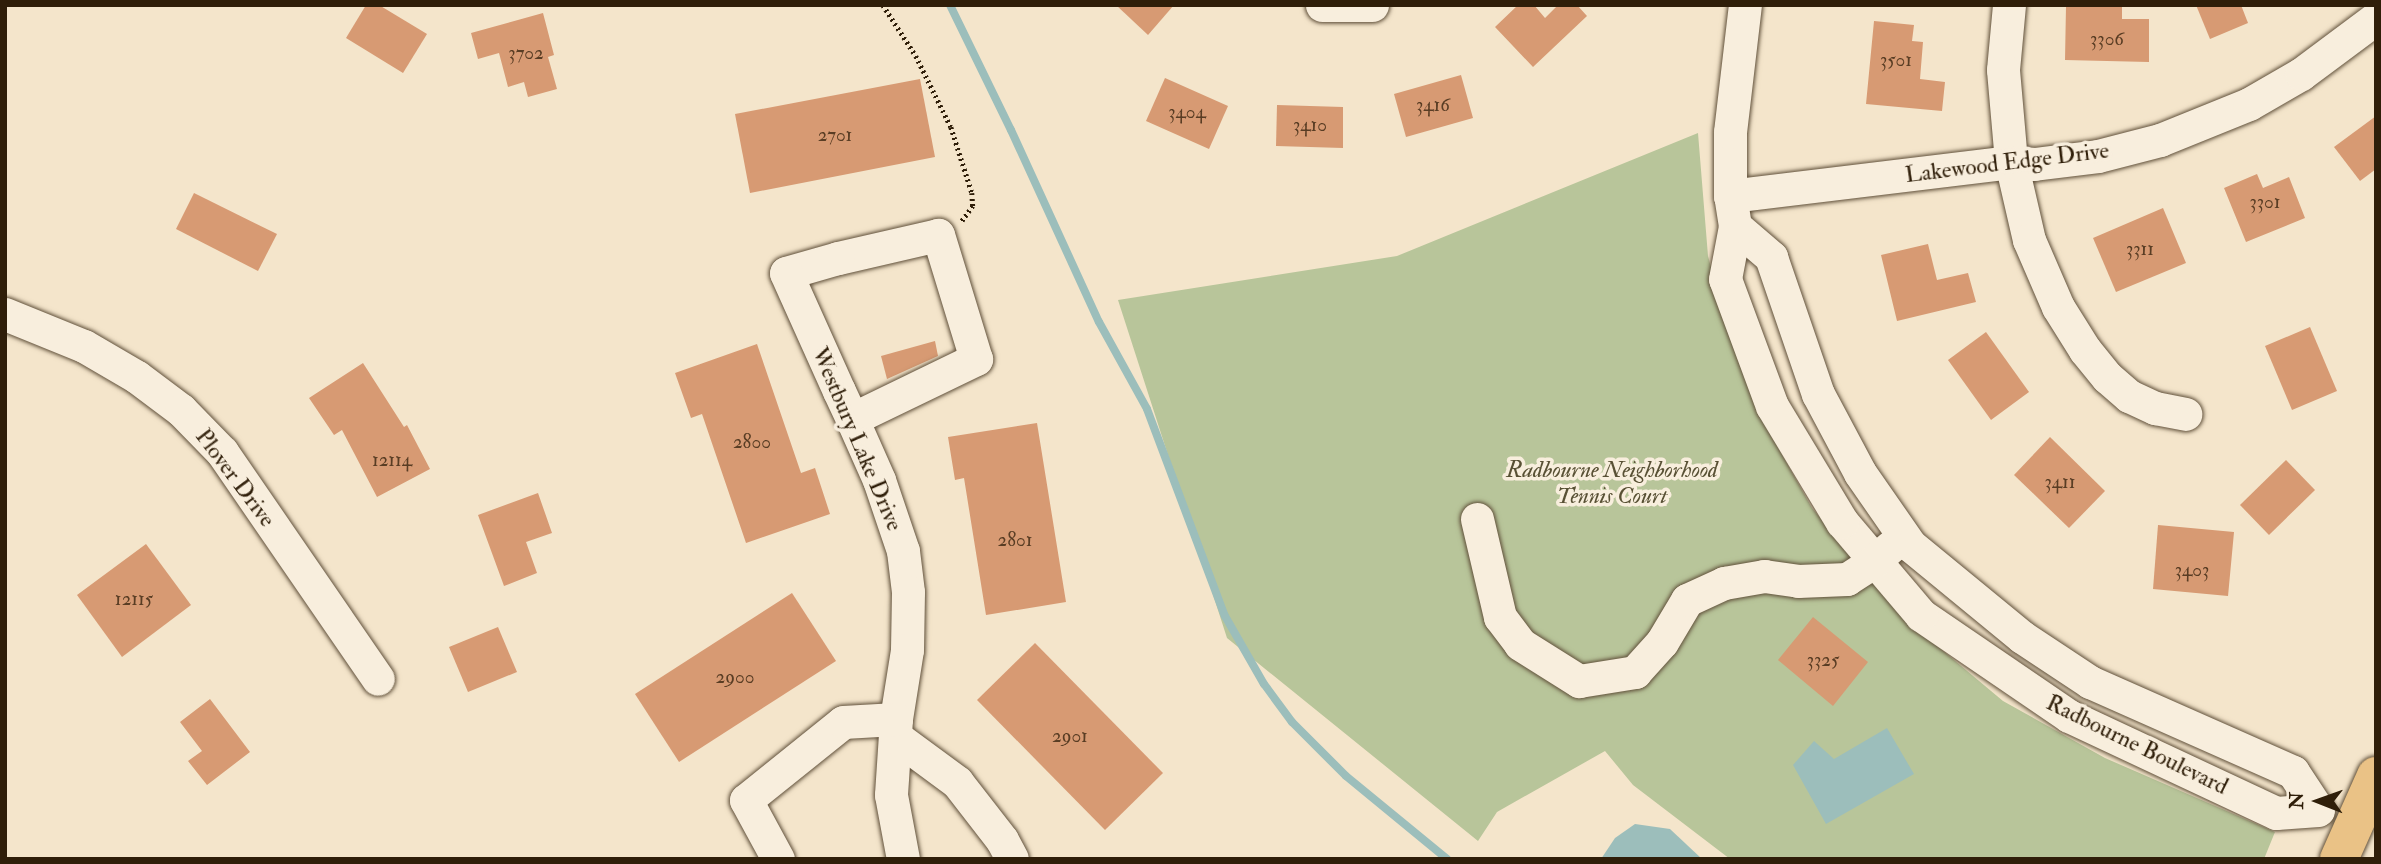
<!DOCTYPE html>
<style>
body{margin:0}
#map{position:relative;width:2381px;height:864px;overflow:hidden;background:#f4e5cb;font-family:"IM FELL Double Pica",serif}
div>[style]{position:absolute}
.green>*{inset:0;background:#b8c59a}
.water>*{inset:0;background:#9cbebb}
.stream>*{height:8px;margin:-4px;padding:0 4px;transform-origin:4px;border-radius:4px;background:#9cbebb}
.building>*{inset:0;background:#d79a73}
.path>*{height:4.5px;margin-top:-2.25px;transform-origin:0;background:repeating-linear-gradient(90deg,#2f1e09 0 2px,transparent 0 5.5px)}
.roads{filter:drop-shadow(0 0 2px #60503a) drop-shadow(0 0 2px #60503a)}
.minor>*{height:33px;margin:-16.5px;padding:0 16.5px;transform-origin:16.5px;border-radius:16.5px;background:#f8eedd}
.major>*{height:38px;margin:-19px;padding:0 19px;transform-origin:19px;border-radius:19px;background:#eac286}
span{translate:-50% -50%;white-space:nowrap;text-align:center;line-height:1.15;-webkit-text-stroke:7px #f8eedd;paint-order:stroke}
.number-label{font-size:19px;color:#593d24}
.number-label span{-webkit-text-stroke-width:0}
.street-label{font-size:23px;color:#2f1e09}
.park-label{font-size:23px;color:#585034;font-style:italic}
.frame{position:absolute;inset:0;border:7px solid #2f1e09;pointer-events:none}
.north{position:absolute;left:2283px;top:766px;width:70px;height:70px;-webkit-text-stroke:5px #f8eedd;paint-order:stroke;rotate:271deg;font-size:19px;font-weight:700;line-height:28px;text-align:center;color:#2f1e09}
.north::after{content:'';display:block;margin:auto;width:24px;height:32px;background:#2f1e09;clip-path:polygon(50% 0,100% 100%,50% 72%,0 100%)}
</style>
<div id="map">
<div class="green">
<i style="clip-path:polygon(1698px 133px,1708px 256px,1732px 344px,1767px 428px,1812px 508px,1899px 614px,2003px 701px,2105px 758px,2275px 832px,2264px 859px,1730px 859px,1633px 785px,1605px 751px,1497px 812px,1478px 841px,1227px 638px,1118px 300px,1397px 256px)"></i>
</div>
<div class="water">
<i style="clip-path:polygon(1887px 728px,1914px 774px,1826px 824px,1793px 765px,1814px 741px,1834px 759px)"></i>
<i style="clip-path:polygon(1635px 824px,1670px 829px,1702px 859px,1601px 859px,1615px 838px)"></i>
</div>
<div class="stream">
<i style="left:950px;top:5px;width:139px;rotate:64deg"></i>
<i style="left:1011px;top:130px;width:211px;rotate:65.4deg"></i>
<i style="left:1099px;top:322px;width:99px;rotate:61.1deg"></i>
<i style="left:1147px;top:409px;width:221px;rotate:69.4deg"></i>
<i style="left:1225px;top:616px;width:78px;rotate:60.2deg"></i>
<i style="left:1264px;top:684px;width:47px;rotate:53.6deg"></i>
<i style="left:1292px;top:722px;width:76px;rotate:45deg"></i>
<i style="left:1346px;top:776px;width:131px;rotate:39.4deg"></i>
</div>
<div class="building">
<i style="clip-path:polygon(366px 5px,379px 5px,427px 34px,403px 73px,346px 38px)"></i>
<i style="clip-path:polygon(1116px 5px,1174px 5px,1148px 35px)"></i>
<i style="clip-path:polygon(1518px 5px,1534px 5px,1545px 18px,1558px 5px,1577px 5px,1587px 16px,1533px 67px,1495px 27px)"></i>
<i style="clip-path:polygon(2196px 5px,2241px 5px,2248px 23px,2210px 39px)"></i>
<i style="clip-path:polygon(2066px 6px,2122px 7px,2122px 19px,2149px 19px,2149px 62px,2065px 60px)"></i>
<i style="clip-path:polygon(543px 13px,554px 55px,548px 57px,557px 89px,528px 97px,524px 82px,508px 87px,499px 53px,478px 59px,471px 33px)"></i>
<i style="clip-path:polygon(1874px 21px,1914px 25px,1912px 41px,1923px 42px,1920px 79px,1945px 82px,1942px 111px,1866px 104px)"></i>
<i style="clip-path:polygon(1461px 75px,1473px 118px,1406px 137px,1394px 94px)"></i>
<i style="clip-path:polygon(1165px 78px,1228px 106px,1209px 149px,1146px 121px)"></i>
<i style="clip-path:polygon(920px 79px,935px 157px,750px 193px,735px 114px)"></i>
<i style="clip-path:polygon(1277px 105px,1343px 107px,1343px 148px,1276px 146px)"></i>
<i style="clip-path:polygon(2376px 116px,2376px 169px,2360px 181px,2334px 147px)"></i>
<i style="clip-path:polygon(2257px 174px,2263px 188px,2289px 177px,2305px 218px,2246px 242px,2224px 188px)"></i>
<i style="clip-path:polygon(194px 193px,277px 234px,258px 271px,176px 229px)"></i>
<i style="clip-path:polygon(2163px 208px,2186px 263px,2116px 292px,2093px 238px)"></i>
<i style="clip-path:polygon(1928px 244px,1937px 280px,1968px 273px,1976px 302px,1897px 321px,1881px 255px)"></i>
<i style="clip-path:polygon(2310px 327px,2337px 391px,2292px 410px,2265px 346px)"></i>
<i style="clip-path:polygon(1986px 332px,2029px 392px,1991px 420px,1948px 360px)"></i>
<i style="clip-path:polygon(935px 341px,938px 356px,887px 379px,881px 356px)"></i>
<i style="clip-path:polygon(757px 344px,801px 473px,815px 468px,830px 514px,746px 543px,702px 414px,691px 418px,675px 373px)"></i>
<i style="clip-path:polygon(363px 363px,404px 427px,407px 425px,430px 469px,377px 497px,342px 430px,334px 435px,309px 398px)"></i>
<i style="clip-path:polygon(1037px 423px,1066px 602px,986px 615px,964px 478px,955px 480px,948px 437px)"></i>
<i style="clip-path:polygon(2050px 437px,2105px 491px,2069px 528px,2014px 475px)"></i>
<i style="clip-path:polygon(2286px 460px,2315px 490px,2269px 535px,2240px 505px)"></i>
<i style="clip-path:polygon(538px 493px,552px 533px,526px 542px,537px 573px,504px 586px,478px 515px)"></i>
<i style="clip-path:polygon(2158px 525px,2234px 532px,2228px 596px,2153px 589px)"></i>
<i style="clip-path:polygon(146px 544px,191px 605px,122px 657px,77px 595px)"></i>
<i style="clip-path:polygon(792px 593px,836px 661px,679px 762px,635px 694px)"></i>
<i style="clip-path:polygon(1813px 617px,1868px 662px,1833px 706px,1778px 660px)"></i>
<i style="clip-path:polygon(498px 627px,517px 672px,468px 692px,449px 647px)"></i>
<i style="clip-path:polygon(1035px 643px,1163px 773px,1105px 830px,977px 700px)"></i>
<i style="clip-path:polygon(210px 699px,250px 752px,207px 785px,188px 761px,202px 751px,180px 722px)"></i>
</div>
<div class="path">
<i style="left:883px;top:5px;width:61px;rotate:57.1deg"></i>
<i style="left:916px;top:56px;width:79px;rotate:63.8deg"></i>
<i style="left:951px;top:127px;width:69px;rotate:72.3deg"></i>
<i style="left:972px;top:193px;width:13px;rotate:86deg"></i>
<i style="left:973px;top:206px;width:19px;rotate:126deg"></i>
</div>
<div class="roads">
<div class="minor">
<i style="left:1322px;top:5px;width:50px"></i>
<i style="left:2009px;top:5px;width:65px;rotate:95.3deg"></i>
<i style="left:2003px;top:70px;width:92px;rotate:85deg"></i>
<i style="left:2011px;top:162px;width:80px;rotate:77deg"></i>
<i style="left:2029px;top:240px;width:73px;rotate:66.6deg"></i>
<i style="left:2058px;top:307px;width:51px;rotate:57.9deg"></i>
<i style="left:2085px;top:350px;width:35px;rotate:51deg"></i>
<i style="left:2107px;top:377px;width:29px;rotate:41deg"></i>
<i style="left:2129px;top:396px;width:29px;rotate:25deg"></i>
<i style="left:2155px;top:408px;width:31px;rotate:11deg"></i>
<i style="left:1730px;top:196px;width:283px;rotate:-6.9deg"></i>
<i style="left:2011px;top:162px;width:23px;rotate:5deg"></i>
<i style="left:2034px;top:164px;width:64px;rotate:-7.1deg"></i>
<i style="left:2098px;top:156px;width:64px;rotate:-14.5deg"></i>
<i style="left:2160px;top:140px;width:96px;rotate:-22deg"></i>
<i style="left:2249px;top:104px;width:60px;rotate:-30deg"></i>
<i style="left:2301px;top:74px;width:94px;rotate:-36.7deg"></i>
<i style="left:1735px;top:226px;width:48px;rotate:40.7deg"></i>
<i style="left:1771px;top:257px;width:145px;rotate:71.1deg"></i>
<i style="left:1818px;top:394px;width:89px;rotate:62deg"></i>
<i style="left:1860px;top:473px;width:88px;rotate:55.2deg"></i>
<i style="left:1910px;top:545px;width:145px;rotate:39.4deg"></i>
<i style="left:2022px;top:637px;width:82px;rotate:33.5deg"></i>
<i style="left:2090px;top:682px;width:222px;rotate:23.9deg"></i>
<i style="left:2293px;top:772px;width:45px;rotate:56.7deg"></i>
<i style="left:2318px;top:810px;width:42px;rotate:175.9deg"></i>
<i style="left:2276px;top:813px;width:229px;rotate:-154.9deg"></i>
<i style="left:2069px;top:716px;width:179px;rotate:-145.7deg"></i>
<i style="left:1921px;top:615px;width:122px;rotate:-130.3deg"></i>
<i style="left:1842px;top:522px;width:135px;rotate:-121.1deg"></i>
<i style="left:1772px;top:406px;width:135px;rotate:-110.3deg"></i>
<i style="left:1725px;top:279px;width:54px;rotate:-79.3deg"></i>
<i style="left:1735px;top:226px;width:30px;rotate:-99deg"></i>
<i style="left:1730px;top:196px;width:64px;rotate:-90deg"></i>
<i style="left:1730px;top:132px;width:128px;rotate:-83.3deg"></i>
<i style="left:5px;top:314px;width:85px;rotate:22.1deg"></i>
<i style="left:84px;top:346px;width:61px;rotate:30.3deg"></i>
<i style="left:137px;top:377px;width:55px;rotate:36.9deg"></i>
<i style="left:181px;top:410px;width:59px;rotate:45.7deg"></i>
<i style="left:222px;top:452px;width:275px;rotate:55.5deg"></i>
<i style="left:852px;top:419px;width:138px;rotate:-25.8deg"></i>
<i style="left:976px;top:359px;width:130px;rotate:-107deg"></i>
<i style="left:938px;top:235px;width:103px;rotate:167deg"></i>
<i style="left:838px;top:258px;width:54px;rotate:163.9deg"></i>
<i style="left:786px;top:273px;width:129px;rotate:65.8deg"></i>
<i style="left:839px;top:391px;width:31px;rotate:65deg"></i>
<i style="left:852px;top:419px;width:67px;rotate:66.1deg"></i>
<i style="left:879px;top:480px;width:75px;rotate:71.3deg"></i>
<i style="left:903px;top:551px;width:41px;rotate:83deg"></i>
<i style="left:908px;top:592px;width:58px;rotate:91deg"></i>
<i style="left:907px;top:650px;width:70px;rotate:99.1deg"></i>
<i style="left:896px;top:719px;width:76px;rotate:93.8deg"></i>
<i style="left:891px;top:795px;width:65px;rotate:79.4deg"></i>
<i style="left:1477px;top:519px;width:101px;rotate:76.8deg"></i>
<i style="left:1500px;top:617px;width:34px;rotate:53deg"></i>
<i style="left:1520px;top:644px;width:70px;rotate:32.1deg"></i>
<i style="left:1579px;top:681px;width:57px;rotate:-9.1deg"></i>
<i style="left:1635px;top:672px;width:40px;rotate:-48deg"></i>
<i style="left:1662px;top:642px;width:49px;rotate:-59.2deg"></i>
<i style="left:1687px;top:600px;width:41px;rotate:-24.7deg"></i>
<i style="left:1724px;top:583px;width:41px;rotate:-9.9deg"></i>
<i style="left:1764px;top:576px;width:34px;rotate:8deg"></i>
<i style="left:1798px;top:581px;width:49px;rotate:-2.3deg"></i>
<i style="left:1847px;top:579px;width:31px;rotate:-33deg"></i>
<i style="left:1873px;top:562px;width:23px;rotate:-41deg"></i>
<i style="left:896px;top:737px;width:76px;rotate:36.4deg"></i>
<i style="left:957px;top:782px;width:73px;rotate:52.2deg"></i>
<i style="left:1002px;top:840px;width:21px;rotate:62deg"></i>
<i style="left:778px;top:859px;width:67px;rotate:-118.5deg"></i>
<i style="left:746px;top:800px;width:124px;rotate:-38.8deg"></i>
<i style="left:843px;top:722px;width:53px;rotate:-3.2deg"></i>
</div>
<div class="major">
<i style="left:2339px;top:859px;width:91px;rotate:-66deg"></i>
</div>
</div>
<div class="number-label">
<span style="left:2107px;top:40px">3306</span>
<span style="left:526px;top:54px">3702</span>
<span style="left:1896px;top:61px">3501</span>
<span style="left:1433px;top:106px">3416</span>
<span style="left:1187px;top:113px">3404</span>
<span style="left:1310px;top:126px">3410</span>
<span style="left:835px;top:136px">2701</span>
<span style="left:2265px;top:203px">3301</span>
<span style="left:2140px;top:250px">3311</span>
<span style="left:752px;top:443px">2800</span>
<span style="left:392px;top:461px">12114</span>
<span style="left:2060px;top:483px">3411</span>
<span style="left:1015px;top:541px">2801</span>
<span style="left:2192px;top:571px">3403</span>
<span style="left:134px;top:600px">12115</span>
<span style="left:1823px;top:661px">3325</span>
<span style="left:735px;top:678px">2900</span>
<span style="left:1070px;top:737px">2901</span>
</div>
<div class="street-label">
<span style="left:2007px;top:163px;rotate:-7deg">Lakewood Edge Drive</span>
<span style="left:857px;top:439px;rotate:67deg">Westbury Lake Drive</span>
<span style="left:235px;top:478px;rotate:53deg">Plover Drive</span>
<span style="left:2137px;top:745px;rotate:26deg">Radbourne Boulevard</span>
</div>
<div class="park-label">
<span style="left:1612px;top:483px">Radbourne Neighborhood<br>Tennis Court</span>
</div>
<div class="frame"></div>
<div class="north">N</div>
</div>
